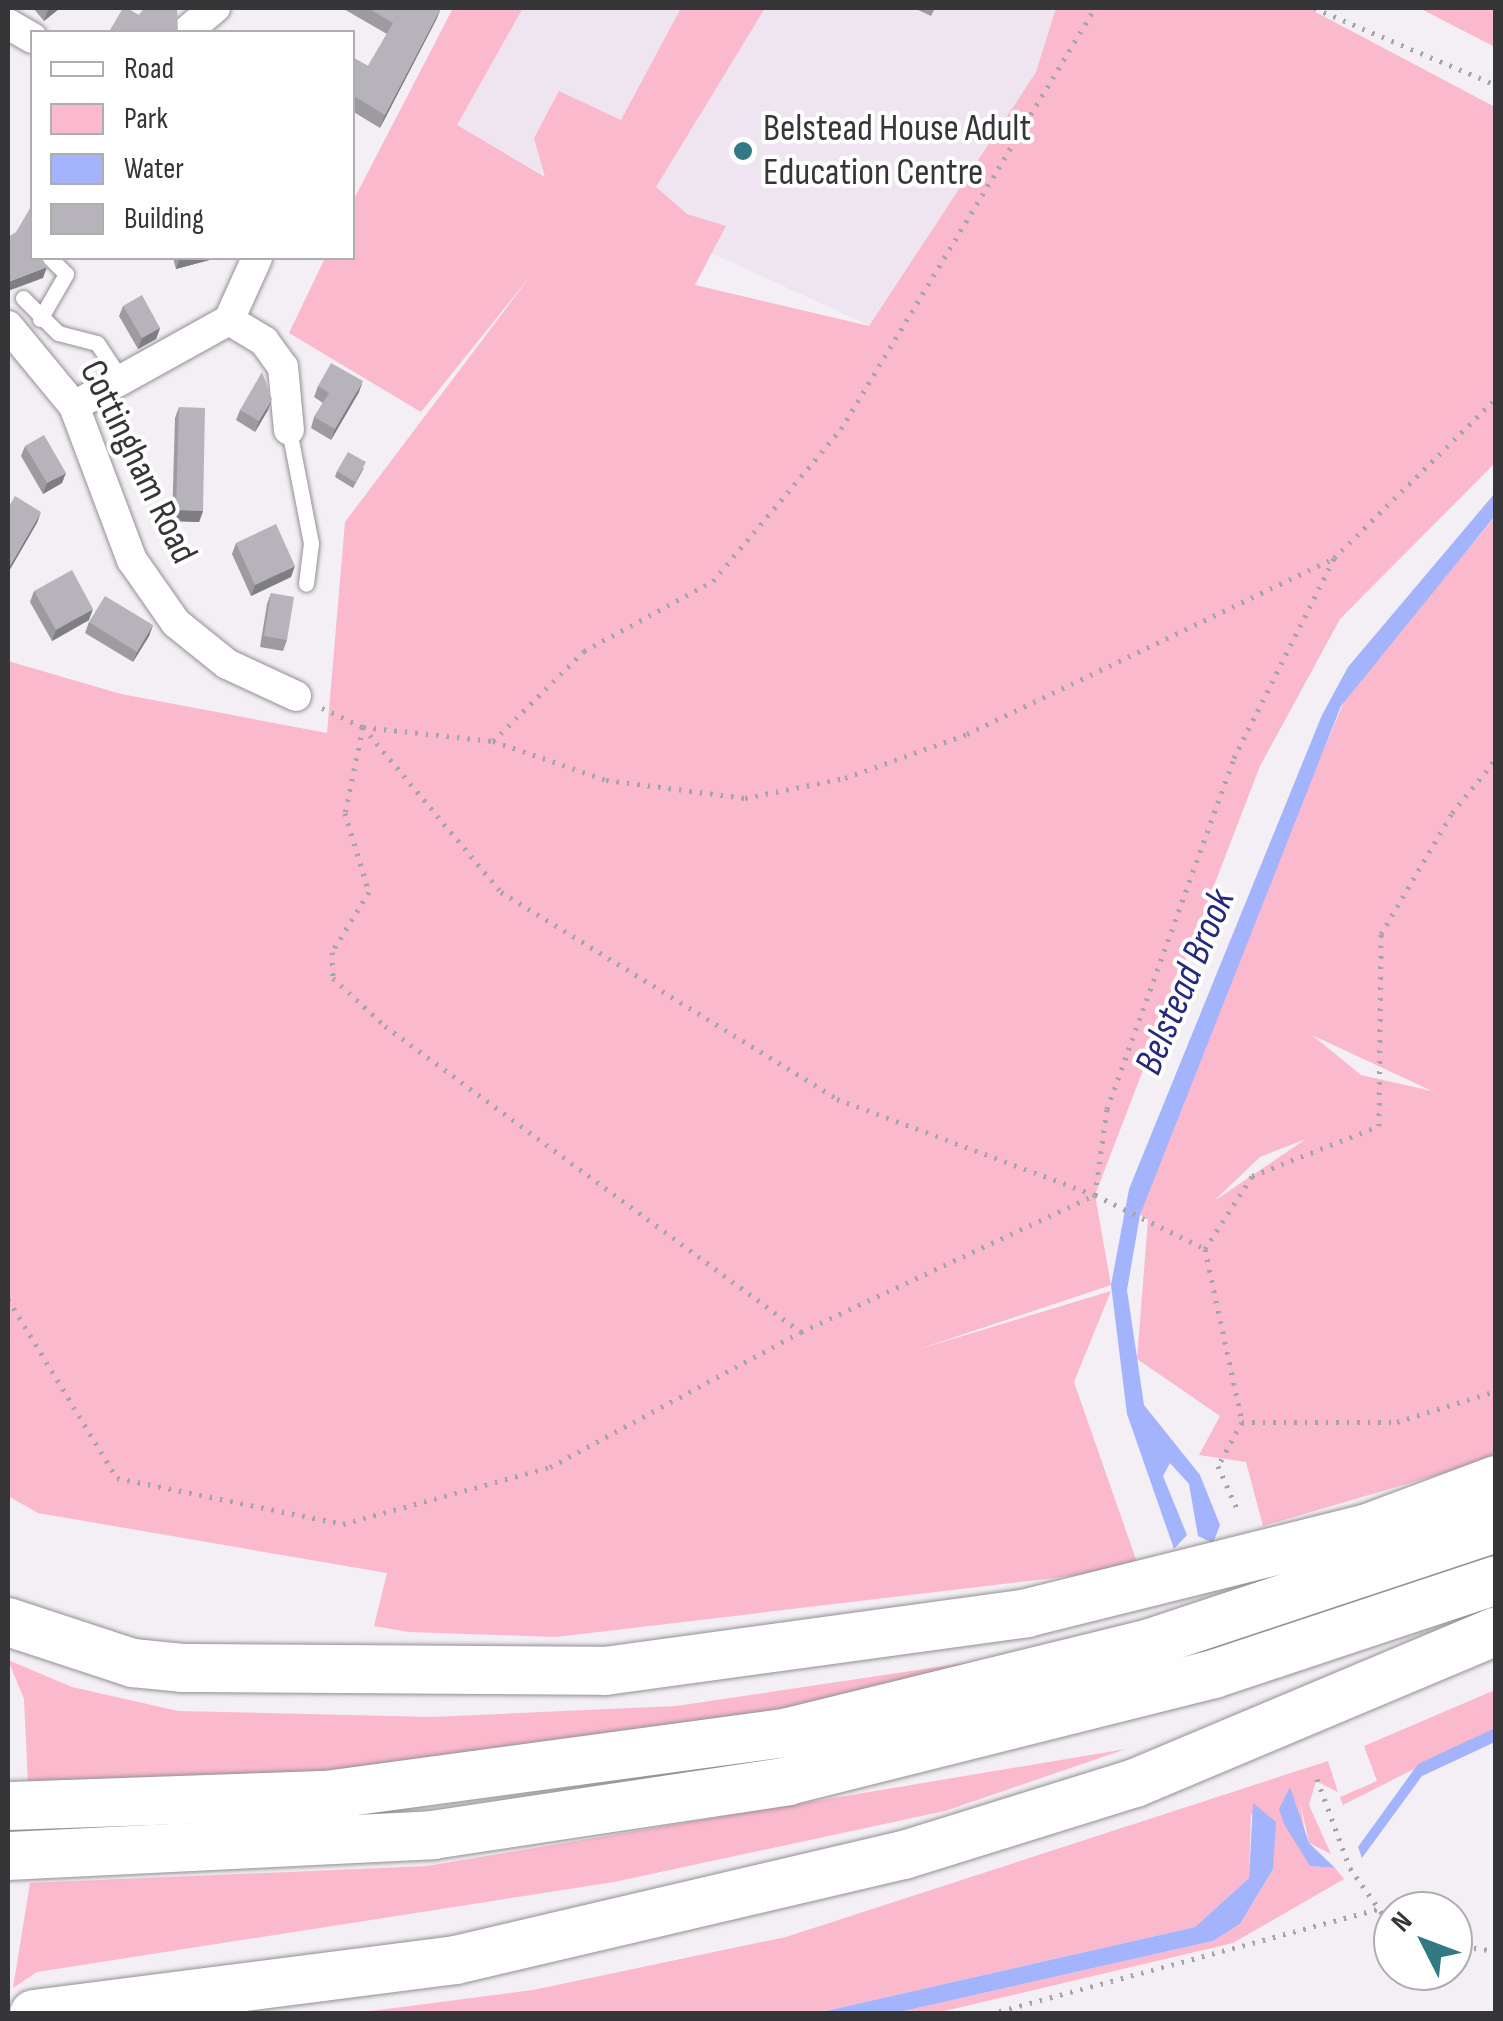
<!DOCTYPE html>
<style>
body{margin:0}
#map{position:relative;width:1503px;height:2021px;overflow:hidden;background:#f3eff4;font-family:"Sofia Sans Condensed",sans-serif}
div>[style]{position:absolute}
.built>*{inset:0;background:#eee5f1}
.green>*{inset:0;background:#fbb9cd}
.water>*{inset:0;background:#a3b4fc}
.path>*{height:5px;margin-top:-2.5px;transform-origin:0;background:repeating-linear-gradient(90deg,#a7a4a8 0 2.5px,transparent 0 10.5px)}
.roads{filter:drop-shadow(0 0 2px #938f94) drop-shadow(0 0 2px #938f94)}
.service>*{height:15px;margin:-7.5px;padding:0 7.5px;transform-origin:7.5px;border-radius:7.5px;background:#fff}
.minor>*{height:30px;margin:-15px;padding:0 15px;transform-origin:15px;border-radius:15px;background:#fff}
.trunk>*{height:48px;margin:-24px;padding:0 24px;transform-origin:24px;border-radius:24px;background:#fff}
.wall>*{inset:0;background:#9d9ba0}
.shaded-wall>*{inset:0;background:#7f7e82}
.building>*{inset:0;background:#b6b4ba}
.dots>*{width:28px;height:28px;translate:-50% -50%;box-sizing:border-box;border:5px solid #fff;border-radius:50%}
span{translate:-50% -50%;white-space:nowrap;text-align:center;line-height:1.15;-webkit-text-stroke:8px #fff;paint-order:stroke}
.poi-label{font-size:38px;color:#363537}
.left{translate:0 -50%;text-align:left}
.street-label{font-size:38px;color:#363537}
.water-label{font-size:40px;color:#24297a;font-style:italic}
.frame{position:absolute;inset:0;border:10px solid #363537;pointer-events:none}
.legend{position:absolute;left:30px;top:30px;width:325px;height:230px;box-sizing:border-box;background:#fff;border:2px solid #afaeaf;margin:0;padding:12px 18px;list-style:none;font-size:30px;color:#363537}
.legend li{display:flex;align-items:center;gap:20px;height:50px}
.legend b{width:50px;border:2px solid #afaeaf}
.north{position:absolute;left:1373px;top:1891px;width:100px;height:100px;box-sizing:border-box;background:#fff;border:2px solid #afaeaf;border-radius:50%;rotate:312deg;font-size:28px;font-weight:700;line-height:40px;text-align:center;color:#363537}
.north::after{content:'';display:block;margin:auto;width:35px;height:45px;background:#327984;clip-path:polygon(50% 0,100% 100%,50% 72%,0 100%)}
</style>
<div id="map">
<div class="built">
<i style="clip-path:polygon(523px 8px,1056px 8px,1036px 72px,870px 326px,546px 177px,456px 125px)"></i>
</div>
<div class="green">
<i style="clip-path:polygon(453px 8px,523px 8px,457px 125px,545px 177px,534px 138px,559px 91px,621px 120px,681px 8px,765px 8px,656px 187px,687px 214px,726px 226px,695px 285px,869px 326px,1036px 72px,1056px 8px,1308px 8px,1495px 107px,1495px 463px,1340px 619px,1260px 766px,1095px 1195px,1111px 1285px,916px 1350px,1111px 1291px,1074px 1382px,1139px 1568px,556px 1637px,409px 1632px,374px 1626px,387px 1573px,38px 1513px,8px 1496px,8px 661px,121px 694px,327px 733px,345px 522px,532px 274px,421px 412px,289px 333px,325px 258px,352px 258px,353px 201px)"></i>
<i style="clip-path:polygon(1419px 8px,1495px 8px,1495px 47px)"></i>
<i style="clip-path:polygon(evenodd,1495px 517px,1495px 1458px,1263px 1526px,1246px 1462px,1199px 1455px,1220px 1416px,1137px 1359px,1148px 1220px,1140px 1215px,1172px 1115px,1347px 694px,1495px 517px,1312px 1035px,1432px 1091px,1361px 1075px,1312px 1035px,1495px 517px,1306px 1139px,1217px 1199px,1216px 1199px,1260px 1157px,1306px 1139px)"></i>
<i style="clip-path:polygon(1052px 1650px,947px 1680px,463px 1764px,28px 1785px,24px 1699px,8px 1660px,72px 1687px,178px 1711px,433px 1717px,676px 1706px)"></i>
<i style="clip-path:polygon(1495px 1690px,1495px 1728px,1343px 1805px,1340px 1797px,1377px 1781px,1364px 1746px)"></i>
<i style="clip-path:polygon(1126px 1749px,945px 1811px,614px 1882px,37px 1972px,13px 1988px,30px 1883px,427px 1866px)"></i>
<i style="clip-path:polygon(1328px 1761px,1338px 1792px,1316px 1781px,1309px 1805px,1331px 1854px,1309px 1843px,1300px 1801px,1310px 1866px,1335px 1868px,1344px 1879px,1233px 1943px,936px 2013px,895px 2013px,1213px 1941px,1240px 1924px,1273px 1869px,1251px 1813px,1249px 1878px,1195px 1927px,817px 2013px,348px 2014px,533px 1990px,786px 1937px)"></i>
</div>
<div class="water">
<i style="clip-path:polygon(1495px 493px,1495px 516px,1341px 706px,1140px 1215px,1127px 1290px,1144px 1405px,1200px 1475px,1220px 1525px,1213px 1543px,1198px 1536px,1189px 1484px,1170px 1463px,1163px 1476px,1187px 1535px,1174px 1549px,1127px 1414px,1111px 1285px,1129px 1189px,1322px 715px,1348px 667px)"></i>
<i style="clip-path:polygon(1495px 1728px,1495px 1742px,1422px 1776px,1362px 1858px,1358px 1847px,1418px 1764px)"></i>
<i style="clip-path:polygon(1290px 1787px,1309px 1843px,1335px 1868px,1310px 1866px,1284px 1824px,1279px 1809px)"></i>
<i style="clip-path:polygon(1253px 1803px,1276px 1822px,1273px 1869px,1240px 1924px,1213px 1941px,895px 2013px,817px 2013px,1195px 1927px,1249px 1878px)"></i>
</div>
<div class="path">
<i style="left:1314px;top:8px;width:198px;rotate:22.9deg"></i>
<i style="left:322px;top:708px;width:45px;rotate:24.9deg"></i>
<i style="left:363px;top:727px;width:131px;rotate:6.1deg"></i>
<i style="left:493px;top:741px;width:128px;rotate:-44.7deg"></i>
<i style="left:584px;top:651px;width:147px;rotate:-28.5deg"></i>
<i style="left:713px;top:581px;width:199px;rotate:-49.9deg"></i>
<i style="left:841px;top:429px;width:492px;rotate:-58.9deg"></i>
<i style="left:363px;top:727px;width:215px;rotate:50.1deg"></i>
<i style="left:501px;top:892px;width:395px;rotate:31.6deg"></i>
<i style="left:837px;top:1099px;width:275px;rotate:20.4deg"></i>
<i style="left:1095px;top:1195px;width:123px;rotate:26.1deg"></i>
<i style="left:1205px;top:1249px;width:177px;rotate:77.9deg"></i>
<i style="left:1242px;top:1422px;width:50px;rotate:118.6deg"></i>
<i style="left:1218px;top:1466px;width:49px;rotate:66deg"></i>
<i style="left:363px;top:727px;width:88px;rotate:101.8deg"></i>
<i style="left:345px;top:813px;width:83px;rotate:73.1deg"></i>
<i style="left:369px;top:892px;width:70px;rotate:121.7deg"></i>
<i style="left:332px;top:952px;width:26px;rotate:88deg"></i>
<i style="left:333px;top:978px;width:71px;rotate:42.7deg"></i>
<i style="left:385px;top:1026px;width:516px;rotate:36.34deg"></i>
<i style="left:493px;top:741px;width:120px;rotate:19deg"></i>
<i style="left:606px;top:780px;width:140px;rotate:7.4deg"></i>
<i style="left:745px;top:798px;width:102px;rotate:-11.3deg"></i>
<i style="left:845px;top:778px;width:130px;rotate:-19.8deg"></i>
<i style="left:967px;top:734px;width:405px;rotate:-25.6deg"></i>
<i style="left:1205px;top:1249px;width:87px;rotate:-57.2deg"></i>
<i style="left:1252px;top:1176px;width:136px;rotate:-21.5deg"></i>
<i style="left:1379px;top:1126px;width:192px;rotate:-89.4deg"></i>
<i style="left:1381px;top:934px;width:140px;rotate:-59.6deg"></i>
<i style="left:1452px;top:813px;width:70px;rotate:-50.8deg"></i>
<i style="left:8px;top:1299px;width:210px;rotate:58.7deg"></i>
<i style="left:117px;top:1478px;width:231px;rotate:11.5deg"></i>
<i style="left:343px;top:1524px;width:215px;rotate:-15.4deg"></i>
<i style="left:550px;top:1467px;width:285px;rotate:-28.3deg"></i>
<i style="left:801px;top:1332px;width:324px;rotate:-25deg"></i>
<i style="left:1095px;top:1195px;width:87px;rotate:-82.1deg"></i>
<i style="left:1107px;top:1109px;width:373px;rotate:-70.1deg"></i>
<i style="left:1234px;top:758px;width:224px;rotate:-63.4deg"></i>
<i style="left:1334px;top:558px;width:228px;rotate:-44.6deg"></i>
<i style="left:1242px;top:1422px;width:155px"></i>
<i style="left:1397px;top:1422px;width:104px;rotate:-17.4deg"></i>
<i style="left:1317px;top:1779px;width:95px;rotate:69.7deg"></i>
<i style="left:1350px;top:1868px;width:75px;rotate:54.8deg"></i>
<i style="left:1453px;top:1945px;width:43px;rotate:7.9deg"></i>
<i style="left:989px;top:2014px;width:404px;rotate:-15.1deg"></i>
</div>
<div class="roads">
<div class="service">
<i style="left:23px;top:298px;width:49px;rotate:45deg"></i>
<i style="left:58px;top:333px;width:40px;rotate:14.4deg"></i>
<i style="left:97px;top:343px;width:47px;rotate:56.3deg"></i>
<i style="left:40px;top:319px;width:52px;rotate:-60deg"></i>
<i style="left:66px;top:274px;width:23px;rotate:-135deg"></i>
<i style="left:289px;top:430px;width:115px;rotate:79deg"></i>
<i style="left:311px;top:543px;width:41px;rotate:97deg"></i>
</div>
<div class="minor">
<i style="left:8px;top:24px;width:28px;rotate:30deg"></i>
<i style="left:186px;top:32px;width:38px;rotate:-40deg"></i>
<i style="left:229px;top:320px;width:41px;rotate:31deg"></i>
<i style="left:264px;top:341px;width:32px;rotate:54deg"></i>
<i style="left:283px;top:367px;width:63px;rotate:84.6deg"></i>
<i style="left:8px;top:326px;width:104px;rotate:50.5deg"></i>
<i style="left:74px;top:406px;width:165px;rotate:69.4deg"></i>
<i style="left:132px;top:560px;width:77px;rotate:55.1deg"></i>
<i style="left:176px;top:623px;width:65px;rotate:38.8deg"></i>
<i style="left:227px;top:664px;width:76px;rotate:24.9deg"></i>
<i style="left:74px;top:406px;width:177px;rotate:-29deg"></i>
<i style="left:229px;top:320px;width:68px;rotate:-65.7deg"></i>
</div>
<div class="trunk">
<i style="left:8px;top:1622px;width:132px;rotate:18.2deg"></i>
<i style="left:133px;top:1663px;width:49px;rotate:5.8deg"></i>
<i style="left:182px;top:1668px;width:423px;rotate:0.4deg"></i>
<i style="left:605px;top:1671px;width:426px;rotate:-7.8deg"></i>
<i style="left:1027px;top:1613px;width:348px;rotate:-14deg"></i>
<i style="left:1365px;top:1529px;width:140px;rotate:-20.5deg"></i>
<i style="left:8px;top:1806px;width:318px;rotate:-2deg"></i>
<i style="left:326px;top:1795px;width:462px;rotate:-7.7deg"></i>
<i style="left:784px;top:1733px;width:377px;rotate:-13.8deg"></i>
<i style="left:1150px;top:1643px;width:365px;rotate:-18.4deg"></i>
<i style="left:8px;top:1856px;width:426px;rotate:-2.8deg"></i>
<i style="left:433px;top:1835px;width:359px;rotate:-8.6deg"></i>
<i style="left:788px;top:1781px;width:439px;rotate:-14.1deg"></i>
<i style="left:1214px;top:1674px;width:297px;rotate:-18.4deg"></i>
<i style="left:34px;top:2014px;width:425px;rotate:-7.3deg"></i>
<i style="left:456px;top:1960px;width:460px;rotate:-13.2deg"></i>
<i style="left:904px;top:1855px;width:242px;rotate:-17.3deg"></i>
<i style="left:1135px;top:1783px;width:392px;rotate:-22.8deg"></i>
</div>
</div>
<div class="wall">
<i style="clip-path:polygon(33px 8px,60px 8px,44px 21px)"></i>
<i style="clip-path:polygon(342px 8px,441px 8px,436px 20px,380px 128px,352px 111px,352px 57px,368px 66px,387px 34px)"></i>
<i style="clip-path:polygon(914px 8px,935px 8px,931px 16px)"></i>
<i style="clip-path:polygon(173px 258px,217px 258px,176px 269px)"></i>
<i style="clip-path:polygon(123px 306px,160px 328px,156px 339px,138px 349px,119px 316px)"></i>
<i style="clip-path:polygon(318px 386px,359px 392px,331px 440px,311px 428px,314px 417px,323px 403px,314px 397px)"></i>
<i style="clip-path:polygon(179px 407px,203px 511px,199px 522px,172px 521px,175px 418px)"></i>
<i style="clip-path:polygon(240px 410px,268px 410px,255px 432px,236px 420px)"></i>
<i style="clip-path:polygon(25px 446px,62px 483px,43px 494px,21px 456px)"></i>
<i style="clip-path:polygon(364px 468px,353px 488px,335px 477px,337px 471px)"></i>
<i style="clip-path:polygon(236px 543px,291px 577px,251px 596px,232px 554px)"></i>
<i style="clip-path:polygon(34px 591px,89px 620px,52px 641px,30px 602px)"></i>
<i style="clip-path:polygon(271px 593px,287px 640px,283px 651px,260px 647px,267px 604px)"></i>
<i style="clip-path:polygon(89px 622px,153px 625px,149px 636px,133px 662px,85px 633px)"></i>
</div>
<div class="shaded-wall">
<i style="clip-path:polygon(51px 8px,60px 8px,44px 21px,48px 10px)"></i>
<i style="clip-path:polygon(441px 8px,436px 20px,380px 128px,385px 115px)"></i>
<i style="clip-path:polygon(180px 258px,217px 258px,176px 269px)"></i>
<i style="clip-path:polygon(47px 267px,43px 278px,8px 291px,8px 282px)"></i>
<i style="clip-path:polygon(160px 328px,156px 339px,138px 349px,142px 338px)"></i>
<i style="clip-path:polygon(363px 381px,359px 392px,331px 440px,335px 429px)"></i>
<i style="clip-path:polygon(272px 399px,268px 410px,255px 432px,259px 421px)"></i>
<i style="clip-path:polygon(66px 473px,62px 483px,43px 494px,47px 483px)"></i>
<i style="clip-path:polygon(176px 510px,203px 511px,199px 522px,172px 521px)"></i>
<i style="clip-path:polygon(41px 512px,37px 523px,8px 573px,8px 569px)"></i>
<i style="clip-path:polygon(295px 566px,291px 577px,251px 596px,255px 585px)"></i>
<i style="clip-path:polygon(93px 609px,89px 620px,52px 641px,56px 630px)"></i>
<i style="clip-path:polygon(153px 625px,149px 636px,133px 662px,137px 652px)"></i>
</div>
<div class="building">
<i style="clip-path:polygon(123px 8px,127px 8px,139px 15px,144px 8px,177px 8px,178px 32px,114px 32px,110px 30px)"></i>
<i style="clip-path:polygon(368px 8px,441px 8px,385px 115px,352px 95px,352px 57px,368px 66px,393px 23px)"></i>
<i style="clip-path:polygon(32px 205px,32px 258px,41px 258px,47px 267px,8px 282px,8px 237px,16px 232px)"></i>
<i style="clip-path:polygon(142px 295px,160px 328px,142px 338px,123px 306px)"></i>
<i style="clip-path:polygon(331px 363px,363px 381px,335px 429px,314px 417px,329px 393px,318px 386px)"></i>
<i style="clip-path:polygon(262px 372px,272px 399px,259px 421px,240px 410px)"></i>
<i style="clip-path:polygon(179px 407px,205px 408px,203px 511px,176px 510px)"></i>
<i style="clip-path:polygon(44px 435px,66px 473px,47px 483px,25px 446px)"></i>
<i style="clip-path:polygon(348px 452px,366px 462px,355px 482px,337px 471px)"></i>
<i style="clip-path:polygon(15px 496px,41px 512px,8px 569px,8px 508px)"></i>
<i style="clip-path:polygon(276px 524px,295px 566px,255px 585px,236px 543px)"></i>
<i style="clip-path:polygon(72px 570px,93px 609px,56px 630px,34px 591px)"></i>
<i style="clip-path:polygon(271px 593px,294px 597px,287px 640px,264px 636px)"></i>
<i style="clip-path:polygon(105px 596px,153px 625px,137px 652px,89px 622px)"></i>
</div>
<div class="dots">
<i style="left:743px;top:151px;background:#327984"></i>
</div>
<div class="poi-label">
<span class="left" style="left:763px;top:151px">Belstead House Adult<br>Education Centre</span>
</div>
<div class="street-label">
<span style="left:138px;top:462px;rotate:64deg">Cottingham Road</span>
</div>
<div class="water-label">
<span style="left:1185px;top:982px;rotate:-67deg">Belstead Brook</span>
</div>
<div class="frame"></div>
<ul class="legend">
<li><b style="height:12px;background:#fff"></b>Road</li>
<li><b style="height:28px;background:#fbb9cd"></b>Park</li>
<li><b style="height:28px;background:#a3b4fc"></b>Water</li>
<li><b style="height:28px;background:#b6b4ba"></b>Building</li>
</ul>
<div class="north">N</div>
</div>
